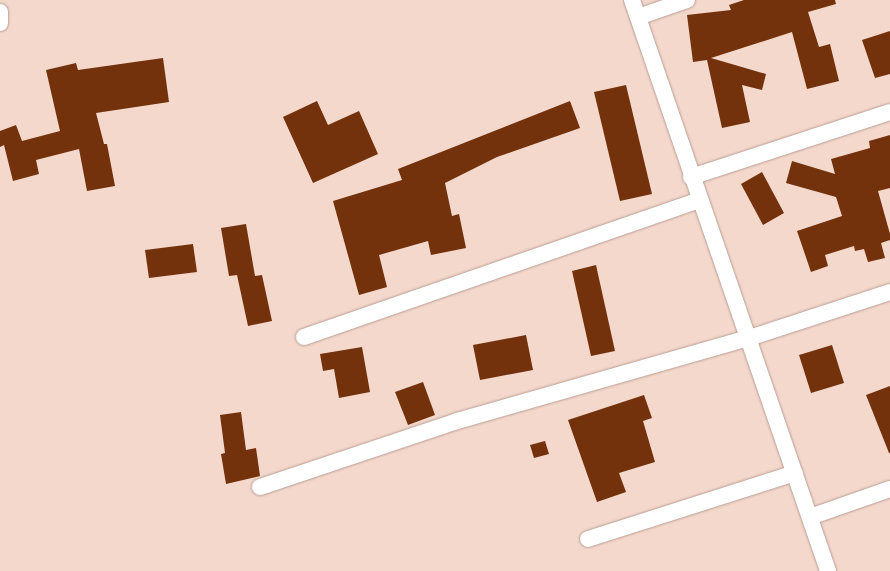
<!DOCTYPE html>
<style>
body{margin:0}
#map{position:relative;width:890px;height:571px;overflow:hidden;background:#f4d8cc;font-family:Lora,serif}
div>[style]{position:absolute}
.building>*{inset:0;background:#73310c}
.roads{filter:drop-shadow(0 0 1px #b89e93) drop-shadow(0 0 1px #b89e93)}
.street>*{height:16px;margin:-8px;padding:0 8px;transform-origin:8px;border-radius:8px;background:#fff}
span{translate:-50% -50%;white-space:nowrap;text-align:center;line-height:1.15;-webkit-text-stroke:5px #fde7dd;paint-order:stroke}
</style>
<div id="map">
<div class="building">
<i style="clip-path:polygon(744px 0,835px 0,836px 4px,808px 12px,819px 47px,830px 44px,839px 81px,807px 89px,792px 32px,711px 58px,766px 74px,762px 90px,742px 85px,750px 122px,722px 128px,707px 60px,693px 62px,687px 15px,731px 10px,729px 5px)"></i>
<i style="clip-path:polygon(890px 31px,890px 74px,875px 78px,862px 40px)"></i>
<i style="clip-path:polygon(163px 58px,169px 102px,96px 113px,104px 144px,107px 144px,115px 186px,87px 191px,79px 149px,36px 160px,39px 174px,13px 181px,4px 145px,0 147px,0 131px,16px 125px,22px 141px,60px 131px,46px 70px,76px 63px,78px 70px)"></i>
<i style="clip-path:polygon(626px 85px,652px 194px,620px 201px,594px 92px)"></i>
<i style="clip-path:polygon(317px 101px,328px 125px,359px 111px,378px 154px,313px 183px,283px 117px)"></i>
<i style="clip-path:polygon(570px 101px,580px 128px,497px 157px,445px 183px,452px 216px,459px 214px,466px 248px,431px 255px,428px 241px,379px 255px,387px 287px,359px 295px,333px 201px,402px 180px,398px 169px)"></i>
<i style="clip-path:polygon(890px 135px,890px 188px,878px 191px,890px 234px,890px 240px,881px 243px,885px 258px,868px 262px,864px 249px,855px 251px,854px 246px,825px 255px,828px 266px,811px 272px,797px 231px,842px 216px,836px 197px,786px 183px,792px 161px,835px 174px,831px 159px,870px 148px,869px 141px)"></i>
<i style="clip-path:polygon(762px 172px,784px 213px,763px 225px,741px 184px)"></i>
<i style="clip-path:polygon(246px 224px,255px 276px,262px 275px,272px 321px,248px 326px,237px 275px,229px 276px,221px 228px)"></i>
<i style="clip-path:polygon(193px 244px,197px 272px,149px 278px,145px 250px)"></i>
<i style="clip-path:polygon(596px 265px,615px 351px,591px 356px,572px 271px)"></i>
<i style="clip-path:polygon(526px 335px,533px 370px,480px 380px,473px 345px)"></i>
<i style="clip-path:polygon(832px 345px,844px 383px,811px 393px,799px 355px)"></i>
<i style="clip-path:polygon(362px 347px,370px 392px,339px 398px,334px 369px,323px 371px,320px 354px)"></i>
<i style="clip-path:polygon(423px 382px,435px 415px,408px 425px,395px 392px)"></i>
<i style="clip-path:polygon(890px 386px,890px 453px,889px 453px,866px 395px)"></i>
<i style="clip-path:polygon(644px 395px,652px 418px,643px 421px,655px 462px,619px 473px,626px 492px,597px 502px,568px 420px)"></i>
<i style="clip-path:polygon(241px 412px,246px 450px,256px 448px,260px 476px,226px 484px,221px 454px,225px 453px,220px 415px)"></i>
<i style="clip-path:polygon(545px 441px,549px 454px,534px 458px,530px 445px)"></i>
</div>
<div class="roads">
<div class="street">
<i style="left:632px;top:0;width:604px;rotate:71.05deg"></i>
<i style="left:0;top:12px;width:11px;rotate:90deg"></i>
<i style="left:638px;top:17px;width:52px;rotate:-19.1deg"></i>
<i style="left:691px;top:177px;width:209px;rotate:-18.1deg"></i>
<i style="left:304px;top:337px;width:419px;rotate:-19.1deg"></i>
<i style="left:260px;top:487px;width:208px;rotate:-18.5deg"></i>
<i style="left:457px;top:421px;width:304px;rotate:-15.9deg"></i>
<i style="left:749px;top:338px;width:148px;rotate:-18.1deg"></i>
<i style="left:810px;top:517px;width:85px;rotate:-19.3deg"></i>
<i style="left:588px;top:539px;width:217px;rotate:-17.7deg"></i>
</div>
</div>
</div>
